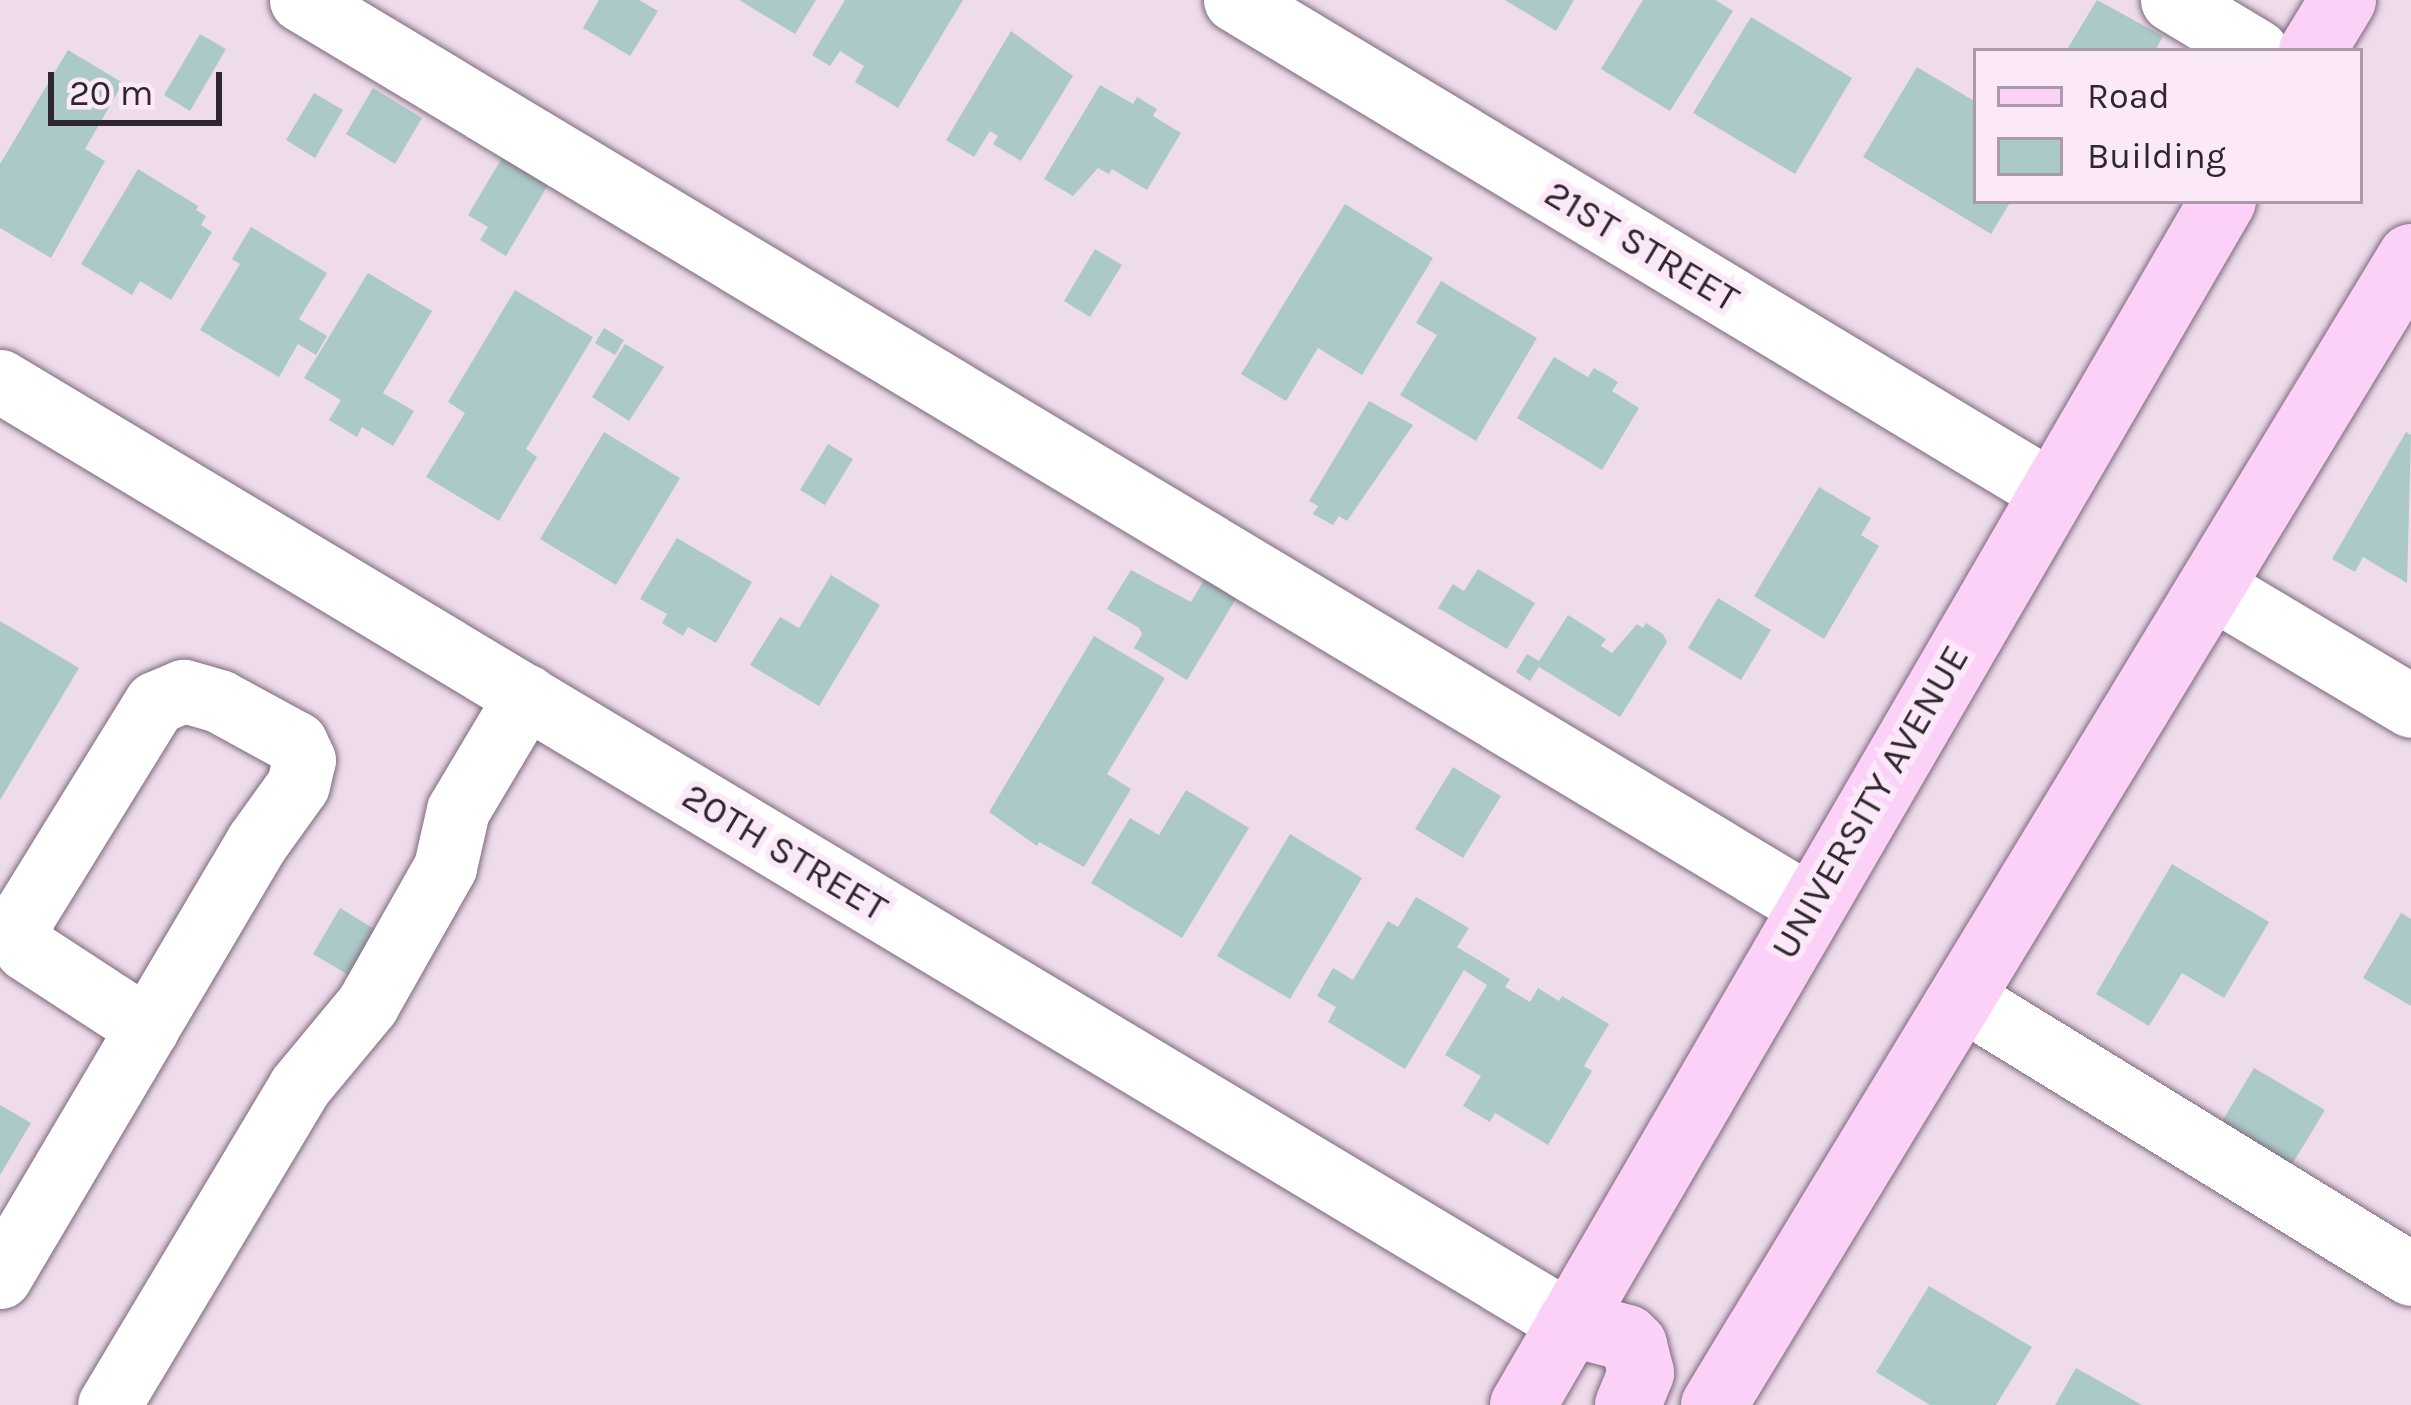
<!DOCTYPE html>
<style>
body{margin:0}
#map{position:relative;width:2411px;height:1405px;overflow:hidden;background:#eedbec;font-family:Karla,sans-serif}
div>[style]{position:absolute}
.building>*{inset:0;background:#acc9ca}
.roads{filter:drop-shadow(0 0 3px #7c6b7b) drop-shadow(0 0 3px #7c6b7b)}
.minor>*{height:63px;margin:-31.5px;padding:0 31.5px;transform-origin:31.5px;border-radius:31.5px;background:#fff}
.major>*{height:66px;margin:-33px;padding:0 33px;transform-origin:33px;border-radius:33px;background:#fbd1f8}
span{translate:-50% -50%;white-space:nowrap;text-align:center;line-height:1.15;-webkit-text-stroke:12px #fbe8f9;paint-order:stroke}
.street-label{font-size:39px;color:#2e272d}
.legend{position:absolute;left:1973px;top:48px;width:390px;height:156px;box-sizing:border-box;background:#fbe8f9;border:3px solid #a99ba7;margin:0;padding:15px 21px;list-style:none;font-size:36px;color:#2e272d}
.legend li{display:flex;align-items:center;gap:24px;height:60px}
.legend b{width:60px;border:3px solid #a99ba7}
.scale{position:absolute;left:48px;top:72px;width:174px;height:54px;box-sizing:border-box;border:6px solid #2e272d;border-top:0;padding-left:15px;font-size:36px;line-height:42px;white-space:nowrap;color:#2e272d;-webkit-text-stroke:9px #fbe8f9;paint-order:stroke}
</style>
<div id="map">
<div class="building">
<i style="clip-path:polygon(599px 0,639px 0,658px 11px,630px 56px,583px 28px)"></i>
<i style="clip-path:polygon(739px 0,816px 0,795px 34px)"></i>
<i style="clip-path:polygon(845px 0,963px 0,898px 108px,855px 82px,864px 66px,840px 51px,830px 66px,812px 55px)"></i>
<i style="clip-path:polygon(1505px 0,1574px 0,1556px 31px)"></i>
<i style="clip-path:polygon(1643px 0,1715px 0,1733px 11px,1670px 111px,1601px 69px)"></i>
<i style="clip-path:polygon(2097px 0,2163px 36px,2155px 51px,2066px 51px)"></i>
<i style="clip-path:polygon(1751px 17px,1852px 78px,1795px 174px,1693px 113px)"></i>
<i style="clip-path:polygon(1011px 31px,1073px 76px,1021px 161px,993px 144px,998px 136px,990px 131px,974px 157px,946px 140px)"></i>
<i style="clip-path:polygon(200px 34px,226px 49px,190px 111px,164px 95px)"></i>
<i style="clip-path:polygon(68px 50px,123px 83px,85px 149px,105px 161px,51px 258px,0 228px,0 164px)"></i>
<i style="clip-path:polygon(1917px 67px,1976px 102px,1976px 201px,2011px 201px,1991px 234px,1863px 157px)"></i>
<i style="clip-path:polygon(1100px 85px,1133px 104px,1137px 97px,1157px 109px,1153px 116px,1181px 133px,1147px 190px,1112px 169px,1109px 174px,1098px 168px,1073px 196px,1044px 179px)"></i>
<i style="clip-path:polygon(373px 88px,422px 118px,395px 164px,346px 134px)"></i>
<i style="clip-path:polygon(314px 93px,343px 110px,315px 158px,286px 140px)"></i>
<i style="clip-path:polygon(505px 153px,551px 180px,506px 256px,480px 240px,488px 227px,468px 215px)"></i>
<i style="clip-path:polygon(138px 169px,198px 206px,196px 210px,206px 216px,201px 225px,212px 232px,171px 300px,140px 281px,132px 295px,81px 264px)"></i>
<i style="clip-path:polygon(1345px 204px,1433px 258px,1362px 375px,1318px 348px,1286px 401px,1241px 374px)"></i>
<i style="clip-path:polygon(251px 227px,327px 273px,299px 319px,327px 336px,316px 355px,298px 344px,279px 377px,200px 330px,240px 264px,232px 259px)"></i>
<i style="clip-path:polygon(1095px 249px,1122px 265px,1090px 317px,1064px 301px)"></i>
<i style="clip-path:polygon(368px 273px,432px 311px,383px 393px,414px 411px,393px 446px,362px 427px,357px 437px,329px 420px,341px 400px,304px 378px)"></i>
<i style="clip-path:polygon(1441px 281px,1537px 338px,1476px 441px,1400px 395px,1437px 335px,1416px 323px)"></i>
<i style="clip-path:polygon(515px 290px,593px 337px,526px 449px,537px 457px,499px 521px,426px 477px,465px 413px,448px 402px)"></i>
<i style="clip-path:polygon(604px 328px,624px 340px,615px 355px,595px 343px)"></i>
<i style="clip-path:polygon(625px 344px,664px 367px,629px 421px,592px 397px)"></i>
<i style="clip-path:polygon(1554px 357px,1588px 377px,1594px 368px,1610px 377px,1618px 382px,1612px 391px,1639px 408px,1602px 470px,1517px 418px)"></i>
<i style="clip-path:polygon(1369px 401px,1413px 425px,1347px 521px,1339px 516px,1333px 525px,1313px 514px,1318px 506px,1309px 501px)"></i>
<i style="clip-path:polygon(604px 432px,680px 478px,616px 585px,540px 539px)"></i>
<i style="clip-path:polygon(2406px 432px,2411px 435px,2407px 583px,2363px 557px,2355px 572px,2332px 559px)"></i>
<i style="clip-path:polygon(828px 444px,853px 459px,825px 505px,800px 490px)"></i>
<i style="clip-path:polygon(1819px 487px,1871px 518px,1861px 535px,1879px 546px,1824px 639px,1754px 596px)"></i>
<i style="clip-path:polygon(677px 538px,752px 582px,716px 643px,688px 627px,683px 636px,662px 623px,667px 614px,640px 599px)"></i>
<i style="clip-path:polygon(1478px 569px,1535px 603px,1507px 649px,1438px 608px,1453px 584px,1464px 591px)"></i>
<i style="clip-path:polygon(1131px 570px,1191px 602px,1205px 578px,1237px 597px,1187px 680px,1134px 648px,1142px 634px,1139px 628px,1107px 609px)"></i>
<i style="clip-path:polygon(831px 575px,880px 605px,819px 706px,750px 665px,780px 617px,799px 628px)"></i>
<i style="clip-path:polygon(1718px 598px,1771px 630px,1741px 680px,1688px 648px)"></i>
<i style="clip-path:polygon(1568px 615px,1606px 639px,1601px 646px,1612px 653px,1637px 624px,1643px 628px,1646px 623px,1663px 634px,1667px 642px,1620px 717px,1539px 667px,1530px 681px,1516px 672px,1527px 654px,1539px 661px)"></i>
<i style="clip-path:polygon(0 621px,79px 668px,0 800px)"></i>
<i style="clip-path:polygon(1094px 636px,1165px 678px,1107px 774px,1131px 789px,1084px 867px,1039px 842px,1037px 846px,989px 812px)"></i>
<i style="clip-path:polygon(1453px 767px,1501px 796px,1463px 858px,1415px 829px)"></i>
<i style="clip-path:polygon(1186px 790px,1249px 828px,1182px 938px,1091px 883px,1130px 818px,1159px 835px)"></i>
<i style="clip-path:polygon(1290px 834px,1362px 878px,1290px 999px,1217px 956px)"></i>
<i style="clip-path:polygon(2172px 864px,2269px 922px,2224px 998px,2182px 973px,2149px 1026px,2096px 994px)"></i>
<i style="clip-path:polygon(1416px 897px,1469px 928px,1457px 947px,1510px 979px,1505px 987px,1530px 1002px,1538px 988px,1559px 1001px,1562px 996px,1609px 1024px,1584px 1066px,1592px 1071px,1548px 1145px,1495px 1113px,1490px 1122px,1463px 1106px,1481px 1076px,1445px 1055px,1487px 985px,1464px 970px,1405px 1069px,1328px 1022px,1336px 1007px,1317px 996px,1333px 968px,1353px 980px,1388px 921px,1398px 927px)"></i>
<i style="clip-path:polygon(340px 908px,394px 941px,367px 986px,313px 954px)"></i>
<i style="clip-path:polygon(2401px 913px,2411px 919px,2411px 1006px,2363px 978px)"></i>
<i style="clip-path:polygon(2254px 1068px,2325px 1110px,2291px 1166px,2221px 1123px)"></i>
<i style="clip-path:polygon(0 1105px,31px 1123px,0 1175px)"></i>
<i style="clip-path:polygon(1929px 1286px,2032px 1347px,1996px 1405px,1930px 1405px,1876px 1372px)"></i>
<i style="clip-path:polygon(2076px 1368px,2142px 1405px,2055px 1405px)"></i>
</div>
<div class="roads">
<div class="minor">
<i style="left:301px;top:0;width:1760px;rotate:30.98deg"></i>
<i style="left:1235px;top:0;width:951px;rotate:31.07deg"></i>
<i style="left:2172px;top:0;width:99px;rotate:31deg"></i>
<i style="left:0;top:381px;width:1831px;rotate:30.96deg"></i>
<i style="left:2210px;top:586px;width:234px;rotate:30.8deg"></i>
<i style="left:1960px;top:997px;width:529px;rotate:31.56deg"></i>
<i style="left:0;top:1277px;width:289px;rotate:-59.4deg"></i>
<i style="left:147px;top:1028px;width:216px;rotate:-59.4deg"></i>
<i style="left:257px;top:842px;width:70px;rotate:-54.3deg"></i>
<i style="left:298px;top:785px;width:26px;rotate:-77deg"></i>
<i style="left:304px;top:760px;width:19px;rotate:-115deg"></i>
<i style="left:296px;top:743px;width:88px;rotate:-151.4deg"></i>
<i style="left:219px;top:701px;width:37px;rotate:-164deg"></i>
<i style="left:183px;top:691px;width:30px;rotate:157deg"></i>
<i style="left:155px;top:703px;width:253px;rotate:121.7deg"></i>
<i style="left:22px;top:918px;width:22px;rotate:93deg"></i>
<i style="left:21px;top:940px;width:10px;rotate:61deg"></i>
<i style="left:26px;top:949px;width:145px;rotate:33.1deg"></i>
<i style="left:109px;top:1405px;width:370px;rotate:-59.1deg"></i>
<i style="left:299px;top:1087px;width:107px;rotate:-50.3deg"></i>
<i style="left:367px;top:1005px;width:159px;rotate:-60.5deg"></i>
<i style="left:445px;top:867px;width:58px;rotate:-77.2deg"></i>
<i style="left:458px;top:810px;width:133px;rotate:-59.2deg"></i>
</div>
<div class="major">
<i style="left:2312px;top:51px;width:60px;rotate:-58.7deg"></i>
<i style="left:1570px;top:1323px;width:59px;rotate:14.7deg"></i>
<i style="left:1627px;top:1338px;width:10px;rotate:45deg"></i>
<i style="left:1634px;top:1345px;width:29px;rotate:76deg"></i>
<i style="left:1641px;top:1373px;width:35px;rotate:112deg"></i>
<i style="left:1523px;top:1405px;width:1393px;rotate:-59.83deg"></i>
<i style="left:1714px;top:1405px;width:1343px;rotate:-58.74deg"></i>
</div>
</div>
<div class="street-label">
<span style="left:1642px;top:246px;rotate:31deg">21ST STREET</span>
<span style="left:1870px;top:802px;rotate:-60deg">UNIVERSITY AVENUE</span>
<span style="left:785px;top:852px;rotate:31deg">20TH STREET</span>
</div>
<ul class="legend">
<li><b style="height:15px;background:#fbd1f8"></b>Road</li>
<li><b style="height:33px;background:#acc9ca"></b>Building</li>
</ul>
<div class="scale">20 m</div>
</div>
